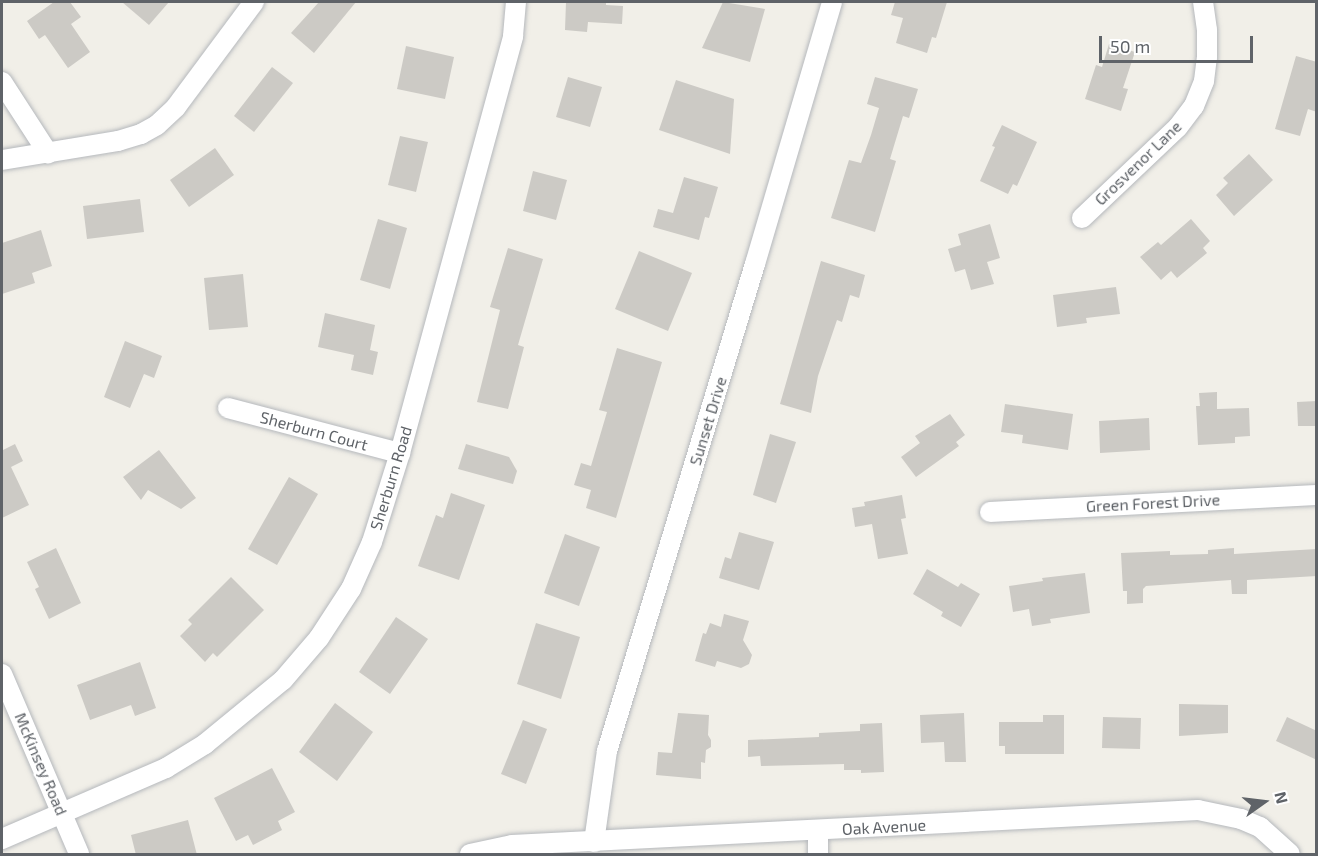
<!DOCTYPE html>
<style>
body{margin:0}
#map{position:relative;width:1318px;height:856px;overflow:hidden;background:#f1efe8;font-family:"Exo 2",sans-serif}
div>[style]{position:absolute}
.building>*{inset:0;background:#cccac5}
.roads{filter:drop-shadow(0 0 2px #b5b8bc) drop-shadow(0 0 2px #b5b8bc)}
.minor>*{height:20px;margin:-10px;padding:0 10px;transform-origin:10px;border-radius:10px;background:#fff}
span{translate:-50% -50%;white-space:nowrap;text-align:center;line-height:1.15;-webkit-text-stroke:4.5px #fff;paint-order:stroke}
.street-label{font-size:16px;color:#5f6368}
.frame{position:absolute;inset:0;border:3px solid #5f6368;pointer-events:none}
.north{position:absolute;left:1234px;top:772px;width:60px;height:60px;-webkit-text-stroke:4px #fff;paint-order:stroke;rotate:76deg;font-size:16px;font-weight:700;line-height:24px;text-align:center;color:#5f6368}
.north::after{content:'';display:block;margin:auto;width:21px;height:27px;background:#5f6368;clip-path:polygon(50% 0,100% 100%,50% 72%,0 100%)}
.scale{position:absolute;left:1099px;top:36px;width:154px;height:27px;box-sizing:border-box;border:3px solid #5f6368;border-top:0;padding-left:8px;font-size:18px;line-height:21px;white-space:nowrap;color:#5f6368;-webkit-text-stroke:4px #fff;paint-order:stroke}
</style>
<div id="map">
<div class="building">
<i style="clip-path:polygon(54px 2px,70px 2px,81px 17px,71px 24px,90px 52px,68px 68px,45px 35px,39px 39px,27px 21px)"></i>
<i style="clip-path:polygon(122px 2px,169px 2px,149px 25px)"></i>
<i style="clip-path:polygon(319px 2px,356px 2px,314px 53px,291px 33px)"></i>
<i style="clip-path:polygon(566px 2px,606px 2px,606px 5px,623px 6px,622px 24px,588px 22px,587px 32px,565px 30px)"></i>
<i style="clip-path:polygon(723px 2px,765px 9px,750px 62px,702px 48px)"></i>
<i style="clip-path:polygon(895px 2px,947px 2px,936px 38px,932px 37px,927px 53px,896px 43px,903px 18px,891px 15px)"></i>
<i style="clip-path:polygon(1109px 44px,1135px 52px,1123px 88px,1128px 89px,1121px 111px,1085px 99px,1096px 65px,1102px 67px)"></i>
<i style="clip-path:polygon(406px 46px,454px 57px,445px 99px,397px 89px)"></i>
<i style="clip-path:polygon(1296px 56px,1317px 62px,1317px 112px,1308px 109px,1300px 136px,1275px 129px)"></i>
<i style="clip-path:polygon(272px 67px,293px 83px,254px 132px,234px 116px)"></i>
<i style="clip-path:polygon(568px 77px,602px 87px,590px 127px,556px 117px)"></i>
<i style="clip-path:polygon(875px 77px,918px 89px,909px 118px,903px 116px,890px 159px,896px 161px,875px 232px,831px 218px,849px 160px,861px 163px,871px 135px,879px 108px,867px 104px)"></i>
<i style="clip-path:polygon(676px 80px,734px 99px,730px 154px,659px 130px)"></i>
<i style="clip-path:polygon(1002px 125px,1037px 142px,1017px 186px,1013px 184px,1008px 194px,980px 181px,995px 147px,992px 146px)"></i>
<i style="clip-path:polygon(400px 136px,428px 142px,416px 192px,388px 185px)"></i>
<i style="clip-path:polygon(215px 148px,234px 175px,189px 207px,170px 180px)"></i>
<i style="clip-path:polygon(1249px 154px,1273px 180px,1234px 216px,1216px 195px,1228px 183px,1223px 178px)"></i>
<i style="clip-path:polygon(533px 171px,567px 180px,556px 220px,523px 211px)"></i>
<i style="clip-path:polygon(684px 177px,718px 187px,709px 218px,705px 217px,699px 240px,653px 227px,658px 209px,673px 213px)"></i>
<i style="clip-path:polygon(140px 199px,144px 232px,87px 239px,83px 206px)"></i>
<i style="clip-path:polygon(378px 219px,407px 228px,390px 289px,360px 280px)"></i>
<i style="clip-path:polygon(1191px 219px,1210px 241px,1203px 248px,1207px 253px,1177px 278px,1171px 271px,1161px 280px,1140px 257px,1158px 242px,1161px 245px)"></i>
<i style="clip-path:polygon(990px 224px,1000px 258px,987px 262px,994px 284px,971px 290px,965px 269px,955px 272px,948px 249px,961px 245px,958px 234px)"></i>
<i style="clip-path:polygon(41px 230px,52px 266px,32px 273px,35px 283px,2px 294px,2px 243px)"></i>
<i style="clip-path:polygon(508px 248px,543px 259px,518px 345px,524px 347px,508px 409px,477px 402px,500px 310px,490px 307px)"></i>
<i style="clip-path:polygon(639px 251px,692px 273px,668px 331px,615px 309px)"></i>
<i style="clip-path:polygon(821px 261px,865px 275px,859px 298px,850px 295px,842px 322px,837px 320px,818px 376px,811px 413px,780px 404px)"></i>
<i style="clip-path:polygon(243px 274px,248px 327px,209px 330px,204px 278px)"></i>
<i style="clip-path:polygon(1116px 287px,1120px 314px,1086px 318px,1087px 323px,1057px 327px,1053px 295px)"></i>
<i style="clip-path:polygon(325px 313px,375px 325px,370px 350px,378px 352px,373px 375px,351px 370px,354px 355px,318px 347px)"></i>
<i style="clip-path:polygon(125px 341px,162px 356px,154px 378px,144px 374px,130px 408px,104px 397px)"></i>
<i style="clip-path:polygon(617px 348px,662px 362px,616px 518px,586px 508px,591px 490px,574px 485px,581px 463px,591px 466px,607px 412px,599px 410px)"></i>
<i style="clip-path:polygon(1217px 392px,1217px 409px,1249px 408px,1250px 436px,1235px 437px,1235px 443px,1198px 445px,1196px 406px,1200px 406px,1199px 393px)"></i>
<i style="clip-path:polygon(1317px 401px,1317px 426px,1298px 426px,1297px 402px)"></i>
<i style="clip-path:polygon(1005px 404px,1073px 414px,1068px 450px,1022px 443px,1023px 435px,1001px 432px)"></i>
<i style="clip-path:polygon(950px 414px,965px 435px,956px 442px,959px 446px,916px 477px,901px 457px,920px 443px,915px 436px)"></i>
<i style="clip-path:polygon(1149px 418px,1150px 450px,1100px 453px,1099px 421px)"></i>
<i style="clip-path:polygon(770px 434px,796px 442px,776px 503px,753px 495px)"></i>
<i style="clip-path:polygon(15px 444px,23px 461px,11px 467px,29px 505px,2px 518px,2px 446px,3px 450px)"></i>
<i style="clip-path:polygon(466px 444px,509px 457px,517px 471px,513px 484px,458px 469px)"></i>
<i style="clip-path:polygon(159px 450px,196px 498px,181px 509px,148px 490px,141px 500px,123px 477px)"></i>
<i style="clip-path:polygon(289px 477px,318px 494px,277px 565px,248px 549px)"></i>
<i style="clip-path:polygon(451px 493px,485px 505px,459px 580px,418px 566px,436px 515px,443px 518px)"></i>
<i style="clip-path:polygon(902px 495px,906px 518px,901px 519px,908px 554px,878px 559px,872px 524px,855px 527px,852px 508px,865px 506px,864px 502px)"></i>
<i style="clip-path:polygon(739px 532px,774px 542px,759px 590px,719px 578px,725px 557px,731px 559px)"></i>
<i style="clip-path:polygon(565px 534px,600px 547px,579px 606px,544px 593px)"></i>
<i style="clip-path:polygon(56px 548px,81px 603px,49px 619px,35px 589px,39px 587px,27px 562px)"></i>
<i style="clip-path:polygon(1234px 548px,1234px 554px,1317px 549px,1317px 576px,1247px 580px,1247px 594px,1232px 594px,1231px 580px,1146px 586px,1143px 589px,1143px 603px,1127px 604px,1127px 591px,1123px 591px,1121px 553px,1170px 551px,1170px 555px,1208px 554px,1208px 550px)"></i>
<i style="clip-path:polygon(927px 569px,958px 587px,961px 583px,980px 594px,961px 627px,941px 616px,943px 612px,913px 594px)"></i>
<i style="clip-path:polygon(1085px 573px,1090px 613px,1050px 619px,1051px 623px,1032px 626px,1029px 609px,1013px 612px,1009px 586px,1043px 581px,1042px 578px)"></i>
<i style="clip-path:polygon(231px 577px,264px 610px,217px 657px,213px 653px,205px 662px,180px 636px,192px 624px,188px 620px)"></i>
<i style="clip-path:polygon(724px 614px,749px 621px,743px 640px,752px 655px,749px 664px,741px 668px,717px 661px,715px 667px,695px 661px,703px 633px,706px 634px,710px 623px,721px 627px)"></i>
<i style="clip-path:polygon(396px 617px,428px 639px,390px 694px,359px 672px)"></i>
<i style="clip-path:polygon(536px 623px,580px 637px,561px 699px,517px 684px)"></i>
<i style="clip-path:polygon(140px 662px,156px 708px,135px 716px,131px 705px,90px 720px,77px 685px)"></i>
<i style="clip-path:polygon(335px 703px,373px 732px,337px 781px,299px 752px)"></i>
<i style="clip-path:polygon(1179px 704px,1228px 705px,1228px 733px,1179px 736px)"></i>
<i style="clip-path:polygon(678px 713px,709px 715px,708px 735px,711px 740px,711px 747px,706px 750px,705px 763px,701px 762px,701px 779px,656px 775px,658px 752px,672px 753px)"></i>
<i style="clip-path:polygon(964px 713px,966px 762px,945px 762px,944px 742px,921px 743px,920px 715px)"></i>
<i style="clip-path:polygon(1043px 715px,1064px 715px,1064px 754px,1005px 754px,1005px 746px,999px 746px,999px 722px,1043px 722px)"></i>
<i style="clip-path:polygon(1103px 717px,1141px 718px,1140px 749px,1102px 748px)"></i>
<i style="clip-path:polygon(1287px 717px,1317px 731px,1317px 760px,1276px 741px)"></i>
<i style="clip-path:polygon(523px 720px,547px 729px,526px 784px,501px 774px)"></i>
<i style="clip-path:polygon(882px 723px,884px 772px,861px 773px,861px 770px,844px 770px,844px 764px,761px 766px,760px 756px,748px 757px,748px 740px,819px 737px,819px 733px,860px 731px,860px 724px)"></i>
<i style="clip-path:polygon(272px 768px,295px 812px,278px 821px,282px 830px,253px 845px,248px 835px,236px 841px,214px 798px)"></i>
<i style="clip-path:polygon(188px 820px,197px 855px,136px 855px,131px 835px)"></i>
</div>
<div class="roads">
<div class="minor">
<i style="left:2px;top:82px;width:85px;rotate:57.1deg"></i>
<i style="left:2px;top:160px;width:118px;rotate:-9.3deg"></i>
<i style="left:118px;top:141px;width:24px;rotate:-17deg"></i>
<i style="left:141px;top:134px;width:18px;rotate:-29deg"></i>
<i style="left:157px;top:125px;width:26px;rotate:-43deg"></i>
<i style="left:176px;top:107px;width:131px;rotate:-53.4deg"></i>
<i style="left:1082px;top:218px;width:132px;rotate:-43.5deg"></i>
<i style="left:1178px;top:127px;width:26px;rotate:-53deg"></i>
<i style="left:1194px;top:106px;width:27px;rotate:-68deg"></i>
<i style="left:1204px;top:81px;width:23px;rotate:-83deg"></i>
<i style="left:1207px;top:58px;width:28px;rotate:-90deg"></i>
<i style="left:1207px;top:30px;width:28px;rotate:-98deg"></i>
<i style="left:228px;top:408px;width:178px;rotate:14.7deg"></i>
<i style="left:990px;top:512px;width:326px;rotate:-3deg"></i>
<i style="left:2px;top:674px;width:196px;rotate:66.8deg"></i>
<i style="left:2px;top:839px;width:179px;rotate:-23.4deg"></i>
<i style="left:166px;top:768px;width:46px;rotate:-31.6deg"></i>
<i style="left:205px;top:744px;width:101px;rotate:-39.4deg"></i>
<i style="left:283px;top:680px;width:55px;rotate:-49.4deg"></i>
<i style="left:319px;top:638px;width:59px;rotate:-56.9deg"></i>
<i style="left:351px;top:589px;width:51px;rotate:-65.9deg"></i>
<i style="left:372px;top:542px;width:93px;rotate:-72.5deg"></i>
<i style="left:400px;top:453px;width:432px;rotate:-74.8deg"></i>
<i style="left:513px;top:36px;width:34px;rotate:-85deg"></i>
<i style="left:594px;top:842px;width:92px;rotate:-81.9deg"></i>
<i style="left:607px;top:751px;width:509px;rotate:-73.1deg"></i>
<i style="left:755px;top:264px;width:273px;rotate:-73.6deg"></i>
<i style="left:470px;top:854px;width:43px;rotate:-12.1deg"></i>
<i style="left:512px;top:845px;width:687px;rotate:-2.92deg"></i>
<i style="left:1198px;top:810px;width:44px;rotate:11.8deg"></i>
<i style="left:1241px;top:819px;width:21px;rotate:23deg"></i>
<i style="left:1260px;top:827px;width:40px;rotate:42deg"></i>
<i style="left:818px;top:854px;width:24px;rotate:-90deg"></i>
</div>
</div>
<div class="street-label">
<span style="left:1138px;top:163px;rotate:-44deg">Grosvenor Lane</span>
<span style="left:708px;top:421px;rotate:-73deg">Sunset Drive</span>
<span style="left:314px;top:431px;rotate:15deg">Sherburn Court</span>
<span style="left:391px;top:478px;rotate:-73deg">Sherburn Road</span>
<span style="left:1153px;top:503px;rotate:-3deg">Green Forest Drive</span>
<span style="left:41px;top:764px;rotate:67deg">McKinsey Road</span>
<span style="left:884px;top:827px;rotate:-3deg">Oak Avenue</span>
</div>
<div class="frame"></div>
<div class="north">N</div>
<div class="scale">50 m</div>
</div>
